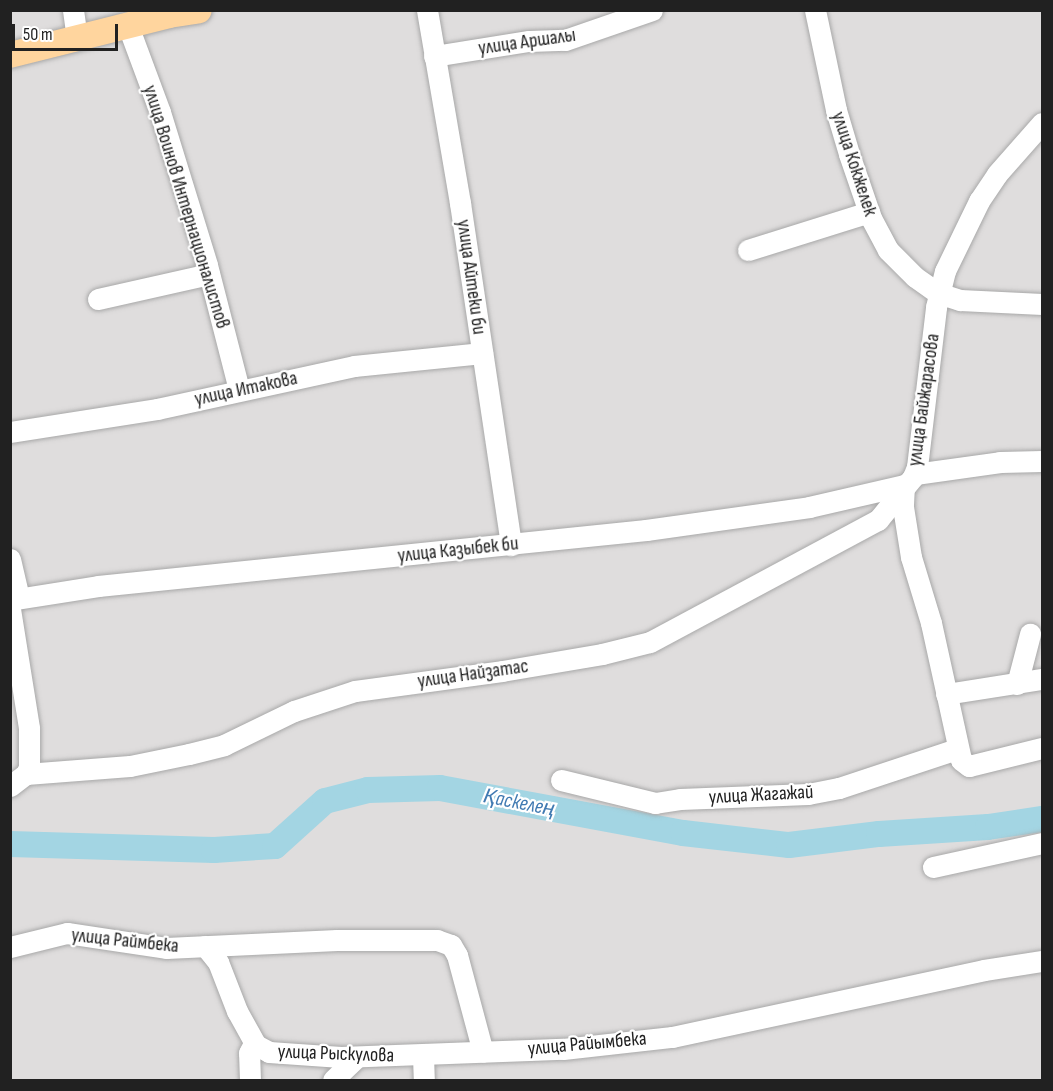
<!DOCTYPE html>
<meta charset="utf-8">
<style>
body{margin:0}
#map{position:relative;width:1053px;height:1091px;overflow:hidden;background:#f2eee6;font-family:"Sofia Sans Condensed",sans-serif}
div>[style]{position:absolute}
.residential>*{inset:0;background:#dfdddd}
.river>*{height:26px;margin:-13px;padding:0 13px;transform-origin:13px;border-radius:13px;background:#a3d5e3}
.roads{filter:drop-shadow(0 0 2px #a8a8a8) drop-shadow(0 0 2px #a8a8a8)}
.minor>*{height:21px;margin:-10.5px;padding:0 10.5px;transform-origin:10.5px;border-radius:10.5px;background:#fff}
.major>*{height:26px;margin:-13px;padding:0 13px;transform-origin:13px;border-radius:13px;background:#ffd59e}
span{translate:-50% -50%;white-space:nowrap;text-align:center;line-height:1.15;-webkit-text-stroke:4.5px #fff;paint-order:stroke}
.street-label{font-size:20px;color:#212121}
.water-label{font-size:21px;color:#407ab2;font-style:italic}
.frame{position:absolute;inset:0;border:12px solid #212121;pointer-events:none}
.scale{position:absolute;left:12px;top:24px;width:106px;height:27px;box-sizing:border-box;border:3px solid #212121;border-top:0;padding-left:8px;font-size:18px;line-height:21px;white-space:nowrap;color:#212121;-webkit-text-stroke:4px #fff;paint-order:stroke}
</style>
<div id="map">
<div class="residential">
<i style="clip-path:polygon(11px 11px,1042px 11px,1042px 1080px,11px 1080px)"></i>
</div>
<div class="river">
<i style="left:10px;top:844px;width:204px;rotate:1.7deg"></i>
<i style="left:214px;top:850px;width:61px;rotate:-3.8deg"></i>
<i style="left:275px;top:846px;width:67px;rotate:-42deg"></i>
<i style="left:325px;top:801px;width:44px;rotate:-14.3deg"></i>
<i style="left:368px;top:790px;width:72px;rotate:-1.6deg"></i>
<i style="left:440px;top:788px;width:247px;rotate:10.5deg"></i>
<i style="left:683px;top:833px;width:107px;rotate:6.5deg"></i>
<i style="left:789px;top:845px;width:91px;rotate:-7deg"></i>
<i style="left:879px;top:834px;width:109px;rotate:-3.7deg"></i>
<i style="left:988px;top:827px;width:55px;rotate:-8.4deg"></i>
</div>
<div class="roads">
<div class="minor">
<i style="left:73px;top:10px;width:28px;rotate:82deg"></i>
<i style="left:427px;top:10px;width:196px;rotate:80.3deg"></i>
<i style="left:460px;top:203px;width:346px;rotate:81.5deg"></i>
<i style="left:815px;top:10px;width:102px;rotate:78.1deg"></i>
<i style="left:836px;top:110px;width:46px;rotate:73.5deg"></i>
<i style="left:849px;top:154px;width:68px;rotate:71deg"></i>
<i style="left:871px;top:218px;width:36px;rotate:62deg"></i>
<i style="left:888px;top:250px;width:38px;rotate:45deg"></i>
<i style="left:915px;top:277px;width:28px;rotate:35deg"></i>
<i style="left:938px;top:293px;width:23px;rotate:18deg"></i>
<i style="left:960px;top:300px;width:82px;rotate:2.8deg"></i>
<i style="left:128px;top:26px;width:92px;rotate:69.6deg"></i>
<i style="left:160px;top:112px;width:160px;rotate:72.9deg"></i>
<i style="left:207px;top:265px;width:129px;rotate:75.6deg"></i>
<i style="left:434px;top:56px;width:96px;rotate:-9deg"></i>
<i style="left:529px;top:41px;width:36px;rotate:-2deg"></i>
<i style="left:565px;top:40px;width:92px;rotate:-19deg"></i>
<i style="left:748px;top:250px;width:127px;rotate:-17.4deg"></i>
<i style="left:98px;top:299px;width:114px;rotate:-12.7deg"></i>
<i style="left:10px;top:432px;width:149px;rotate:-8.9deg"></i>
<i style="left:157px;top:409px;width:202px;rotate:-12.3deg"></i>
<i style="left:354px;top:366px;width:129px;rotate:-5.8deg"></i>
<i style="left:915px;top:474px;width:86px;rotate:-8deg"></i>
<i style="left:1000px;top:462px;width:42px;rotate:-1.4deg"></i>
<i style="left:904px;top:485px;width:22px;rotate:93deg"></i>
<i style="left:903px;top:507px;width:51px;rotate:80.9deg"></i>
<i style="left:911px;top:557px;width:69px;rotate:73.1deg"></i>
<i style="left:931px;top:623px;width:140px;rotate:77.6deg"></i>
<i style="left:961px;top:760px;width:10px;rotate:37deg"></i>
<i style="left:969px;top:766px;width:75px;rotate:-13.9deg"></i>
<i style="left:10px;top:559px;width:40px;rotate:77deg"></i>
<i style="left:10px;top:600px;width:89px;rotate:-9deg"></i>
<i style="left:98px;top:586px;width:551px;rotate:-5.83deg"></i>
<i style="left:646px;top:530px;width:165px;rotate:-8deg"></i>
<i style="left:809px;top:507px;width:98px;rotate:-13deg"></i>
<i style="left:10px;top:609px;width:121px;rotate:80.9deg"></i>
<i style="left:29px;top:728px;width:39px;rotate:90deg"></i>
<i style="left:29px;top:767px;width:8px;rotate:113deg"></i>
<i style="left:1017px;top:684px;width:52px;rotate:-75.4deg"></i>
<i style="left:946px;top:694px;width:97px;rotate:-8.9deg"></i>
<i style="left:561px;top:780px;width:97px;rotate:13.7deg"></i>
<i style="left:655px;top:803px;width:25px;rotate:-9deg"></i>
<i style="left:680px;top:799px;width:128px;rotate:-2.2deg"></i>
<i style="left:808px;top:794px;width:32px;rotate:-11deg"></i>
<i style="left:839px;top:788px;width:124px;rotate:-18.3deg"></i>
<i style="left:10px;top:786px;width:20px;rotate:-37deg"></i>
<i style="left:26px;top:774px;width:104px;rotate:-4.4deg"></i>
<i style="left:130px;top:766px;width:60px;rotate:-11.5deg"></i>
<i style="left:189px;top:754px;width:36px;rotate:-14deg"></i>
<i style="left:224px;top:745px;width:78px;rotate:-25.9deg"></i>
<i style="left:294px;top:711px;width:64px;rotate:-18.2deg"></i>
<i style="left:355px;top:691px;width:148px;rotate:-7.7deg"></i>
<i style="left:502px;top:671px;width:101px;rotate:-9.6deg"></i>
<i style="left:602px;top:654px;width:49px;rotate:-14deg"></i>
<i style="left:650px;top:642px;width:259px;rotate:-28.2deg"></i>
<i style="left:878px;top:520px;width:55px;rotate:-50.9deg"></i>
<i style="left:913px;top:477px;width:11px;rotate:-68deg"></i>
<i style="left:917px;top:467px;width:161px;rotate:-83.2deg"></i>
<i style="left:936px;top:307px;width:37px;rotate:-76deg"></i>
<i style="left:945px;top:271px;width:78px;rotate:-64.1deg"></i>
<i style="left:979px;top:201px;width:32px;rotate:-56deg"></i>
<i style="left:997px;top:174px;width:68px;rotate:-48.6deg"></i>
<i style="left:933px;top:867px;width:112px;rotate:-12.4deg"></i>
<i style="left:205px;top:946px;width:21px;rotate:51deg"></i>
<i style="left:218px;top:962px;width:53px;rotate:68.8deg"></i>
<i style="left:237px;top:1011px;width:39px;rotate:61deg"></i>
<i style="left:256px;top:1045px;width:15px;rotate:28deg"></i>
<i style="left:269px;top:1052px;width:72px;rotate:4deg"></i>
<i style="left:341px;top:1057px;width:222px;rotate:-2.1deg"></i>
<i style="left:563px;top:1049px;width:110px;rotate:-6.3deg"></i>
<i style="left:672px;top:1037px;width:319px;rotate:-12.1deg"></i>
<i style="left:984px;top:970px;width:59px;rotate:-8.8deg"></i>
<i style="left:10px;top:947px;width:59px;rotate:-13.8deg"></i>
<i style="left:67px;top:933px;width:100px;rotate:8.6deg"></i>
<i style="left:166px;top:948px;width:171px;rotate:-2.7deg"></i>
<i style="left:337px;top:940px;width:100px"></i>
<i style="left:437px;top:940px;width:15px;rotate:20deg"></i>
<i style="left:451px;top:945px;width:12px;rotate:59deg"></i>
<i style="left:457px;top:955px;width:100px;rotate:75deg"></i>
<i style="left:423px;top:1056px;width:24px;rotate:88deg"></i>
<i style="left:250px;top:1080px;width:27px;rotate:-92deg"></i>
<i style="left:249px;top:1053px;width:11px;rotate:-63deg"></i>
<i style="left:333px;top:1080px;width:33px;rotate:-44deg"></i>
</div>
<div class="major">
<i style="left:10px;top:55px;width:164px;rotate:-14.1deg"></i>
<i style="left:169px;top:15px;width:30px;rotate:-9deg"></i>
</div>
</div>
<div class="street-label">
<span style="left:527px;top:42px;rotate:-8deg">улица Аршалы</span>
<span style="left:854px;top:164px;rotate:72deg">улица Кокжелек</span>
<span style="left:186px;top:207px;rotate:73deg">улица Воинов Интернационалистов</span>
<span style="left:471px;top:277px;rotate:82deg">улица Айтеки би</span>
<span style="left:246px;top:389px;rotate:-12deg">улица Итакова</span>
<span style="left:924px;top:400px;rotate:-82deg">улица Байжарасова</span>
<span style="left:458px;top:550px;rotate:-6deg">улица Казыбек би</span>
<span style="left:473px;top:674px;rotate:-8deg">улица Найзатас</span>
<span style="left:761px;top:795px;rotate:-3deg">улица Жагажай</span>
<span style="left:125px;top:941px;rotate:6deg">улица Раймбека</span>
<span style="left:587px;top:1044px;rotate:-5deg">улица Райымбека</span>
<span style="left:336px;top:1054px;rotate:2deg">улица Рыскулова</span>
</div>
<div class="water-label">
<span style="left:519px;top:803px;rotate:11deg">Қаскелең</span>
</div>
<div class="frame"></div>
<div class="scale">50 m</div>
</div>
